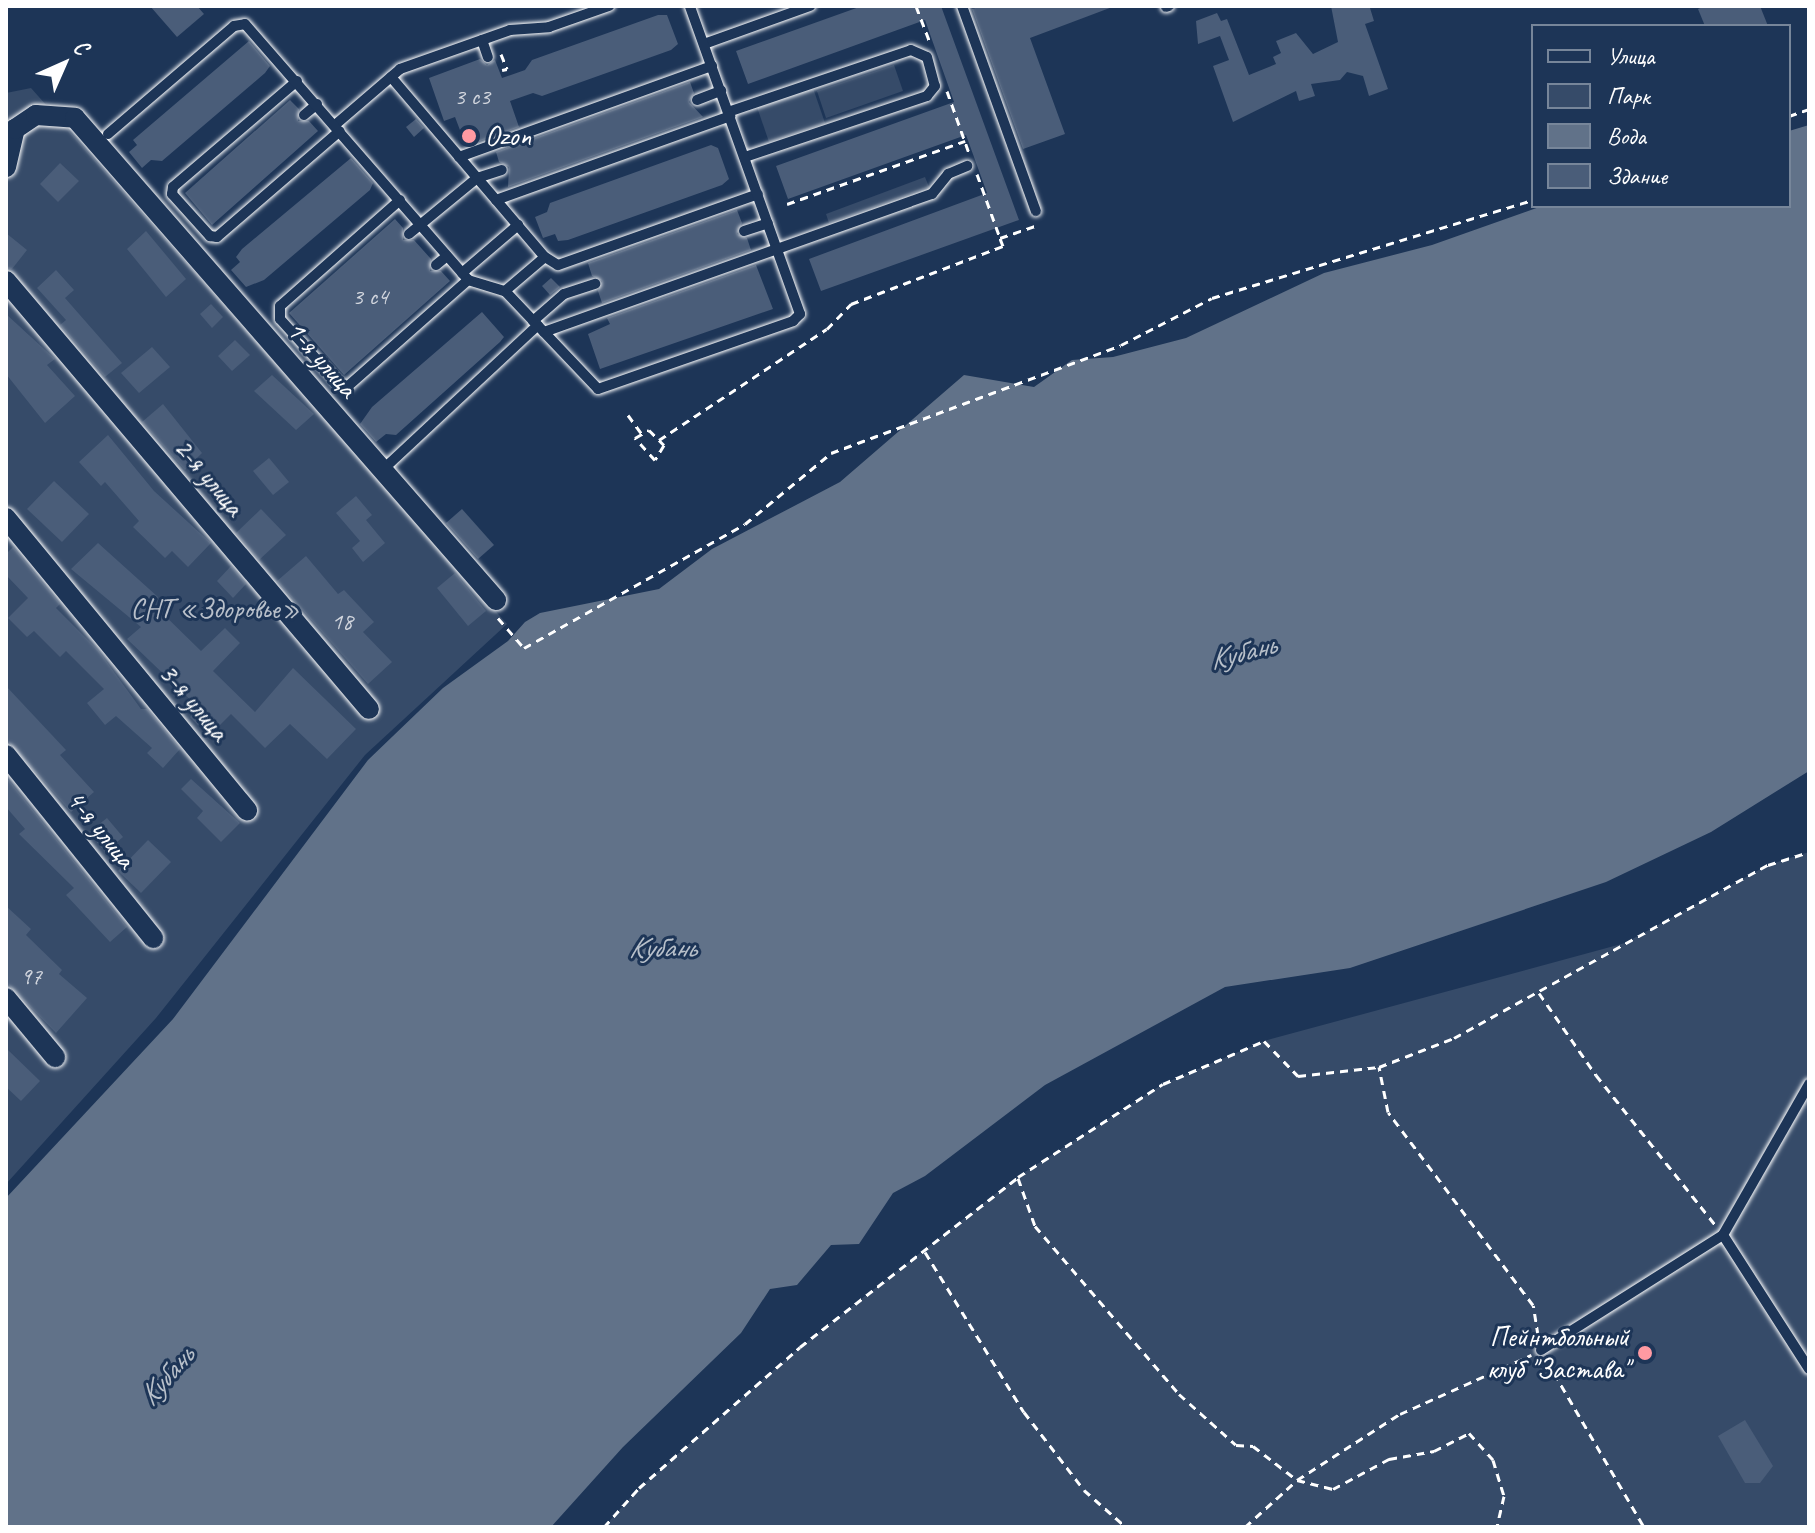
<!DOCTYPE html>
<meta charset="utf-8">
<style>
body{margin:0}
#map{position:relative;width:1815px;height:1533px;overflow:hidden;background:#1d3557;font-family:Caveat,sans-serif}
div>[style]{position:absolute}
.green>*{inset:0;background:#364b69}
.water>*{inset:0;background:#617289}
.building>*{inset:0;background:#4a5d79}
.path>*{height:3px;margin-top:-1.5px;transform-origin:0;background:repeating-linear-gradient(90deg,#fff 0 8px,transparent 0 14px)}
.roads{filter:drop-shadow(0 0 2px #fff) drop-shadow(0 0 2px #fff)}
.lane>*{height:10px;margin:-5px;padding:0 5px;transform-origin:5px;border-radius:5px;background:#1d3557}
.street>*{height:20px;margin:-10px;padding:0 10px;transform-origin:10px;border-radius:10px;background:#1d3557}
.dots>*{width:22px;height:22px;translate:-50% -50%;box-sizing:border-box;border:4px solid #1d3557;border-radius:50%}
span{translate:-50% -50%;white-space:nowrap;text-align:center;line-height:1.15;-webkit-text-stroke:6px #1d3557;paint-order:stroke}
.number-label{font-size:24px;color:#d2d6de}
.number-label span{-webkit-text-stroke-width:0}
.poi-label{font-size:28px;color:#fff}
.left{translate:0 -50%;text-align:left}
.right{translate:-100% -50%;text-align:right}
.street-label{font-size:28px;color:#fff}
.park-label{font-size:28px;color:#b9c0ca}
.water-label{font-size:30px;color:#b8c0ca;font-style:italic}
.frame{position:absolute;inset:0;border:8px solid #fff;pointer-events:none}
.legend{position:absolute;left:1531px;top:24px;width:260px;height:184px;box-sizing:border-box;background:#1d3557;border:2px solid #77869a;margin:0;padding:10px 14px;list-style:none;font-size:24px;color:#fff}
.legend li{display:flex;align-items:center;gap:16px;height:40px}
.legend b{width:40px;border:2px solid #77869a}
.north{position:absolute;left:24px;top:24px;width:80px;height:80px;-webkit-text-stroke:6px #1d3557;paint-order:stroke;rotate:45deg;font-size:22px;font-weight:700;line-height:32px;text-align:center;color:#fff}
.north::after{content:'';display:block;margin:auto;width:28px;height:36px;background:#fff;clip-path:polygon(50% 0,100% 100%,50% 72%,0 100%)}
</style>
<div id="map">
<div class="green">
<i style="clip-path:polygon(894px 65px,903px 91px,826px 118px,817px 91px)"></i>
<i style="clip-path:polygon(31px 88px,507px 624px,365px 755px,156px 1018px,6px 1184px,6px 93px)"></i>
<i style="clip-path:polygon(813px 88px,825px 123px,769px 142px,757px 107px)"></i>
<i style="clip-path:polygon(925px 177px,929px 187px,829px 223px,826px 214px)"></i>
<i style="clip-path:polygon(1809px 852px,1809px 1527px,604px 1527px,639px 1488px,800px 1347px,1017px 1177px,1163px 1084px,1264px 1041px,1625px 943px,1768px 865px)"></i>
</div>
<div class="water">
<i style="clip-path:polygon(1809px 125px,1809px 771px,1711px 832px,1606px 882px,1350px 968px,1225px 987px,1045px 1085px,925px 1176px,893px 1193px,859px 1244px,831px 1245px,797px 1285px,770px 1289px,741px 1333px,623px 1447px,551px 1527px,6px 1527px,6px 1198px,173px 1019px,368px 760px,443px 688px,508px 641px,525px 622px,540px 613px,659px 589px,712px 549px,840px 482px,964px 375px,1034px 387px,1072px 360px,1113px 357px,1186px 338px,1324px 273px,1432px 245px,1542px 206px,1789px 206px,1789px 131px)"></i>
</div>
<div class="building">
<i style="clip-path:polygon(150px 6px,197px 6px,204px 14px,177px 37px)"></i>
<i style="clip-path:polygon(862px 6px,941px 6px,1019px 220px,821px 291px,809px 259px,987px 193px,966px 135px,788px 199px,776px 166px,954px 102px,925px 20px,748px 84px,736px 51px)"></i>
<i style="clip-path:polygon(982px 6px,1115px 6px,1030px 38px,1065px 134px,1023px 149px,972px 9px)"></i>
<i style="clip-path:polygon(1331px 6px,1370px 8px,1374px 21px,1365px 24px,1388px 89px,1369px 96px,1363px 76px,1347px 72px,1340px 80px,1311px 84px,1315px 96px,1299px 101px,1296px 91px,1233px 122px,1213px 66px,1229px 60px,1220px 36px,1198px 44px,1196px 21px,1217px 13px,1221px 21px,1227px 19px,1249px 75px,1276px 64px,1273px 57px,1281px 53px,1276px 41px,1296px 33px,1313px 54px,1338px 42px)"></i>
<i style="clip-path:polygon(1705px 6px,1760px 6px,1768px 26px,1705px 26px,1698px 9px)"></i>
<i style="clip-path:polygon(658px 15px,667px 15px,678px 44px,671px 50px,542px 96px,533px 93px,510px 101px,519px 127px,466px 146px,455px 117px,444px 121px,429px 78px,480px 59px,487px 65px,495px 60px,502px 78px,525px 70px,532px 60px)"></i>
<i style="clip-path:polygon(249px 41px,270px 66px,265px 73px,162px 161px,151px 160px,142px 168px,129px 152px,137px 145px,133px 140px)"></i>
<i style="clip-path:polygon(690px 82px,694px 93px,689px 102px,703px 117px,508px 187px,509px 167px,499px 162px,496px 152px)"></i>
<i style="clip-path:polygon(290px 100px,299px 109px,298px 121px,309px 121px,318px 131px,212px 225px,185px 193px)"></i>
<i style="clip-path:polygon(416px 119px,424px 128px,414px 137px,406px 127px)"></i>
<i style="clip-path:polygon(711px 145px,718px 148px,729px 179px,722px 185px,568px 240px,558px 241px,555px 234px,543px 238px,535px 217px,547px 212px,550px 203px)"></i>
<i style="clip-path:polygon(351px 158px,373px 183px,370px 190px,264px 280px,246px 287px,231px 270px,240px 262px,236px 257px,242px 249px)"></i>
<i style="clip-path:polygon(60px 163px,79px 181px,58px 202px,40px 184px)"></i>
<i style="clip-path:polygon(737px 210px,742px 223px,737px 234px,747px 238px,751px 250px,602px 303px,598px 291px,602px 281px,592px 276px,588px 263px)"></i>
<i style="clip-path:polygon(395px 219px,403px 228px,403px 240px,414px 240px,431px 259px,430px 271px,441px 271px,450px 281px,344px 375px,289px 313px)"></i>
<i style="clip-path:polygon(146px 231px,186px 279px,166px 297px,127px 249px)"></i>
<i style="clip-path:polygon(6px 233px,27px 250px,12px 269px,6px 268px)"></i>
<i style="clip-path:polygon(756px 265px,773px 309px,600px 369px,588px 334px,610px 324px,607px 318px)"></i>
<i style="clip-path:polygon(56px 270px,74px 290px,65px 298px,122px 363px,105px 377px,60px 325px,66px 320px,37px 288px)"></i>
<i style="clip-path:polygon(551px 278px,560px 287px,550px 295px,542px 286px)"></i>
<i style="clip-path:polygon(211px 304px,223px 317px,212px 328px,200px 314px)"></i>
<i style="clip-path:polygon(482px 312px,504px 337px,500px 342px,396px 435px,386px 434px,376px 442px,360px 424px,372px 407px)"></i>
<i style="clip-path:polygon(6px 314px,55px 359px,47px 365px,75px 396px,45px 423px,6px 374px)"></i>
<i style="clip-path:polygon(235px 340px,250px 355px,232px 371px,218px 356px)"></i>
<i style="clip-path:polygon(152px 347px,170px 367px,139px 393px,121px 373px)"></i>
<i style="clip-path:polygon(272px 375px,314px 414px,296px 430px,254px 391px)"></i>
<i style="clip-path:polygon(163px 404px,202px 453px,185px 470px,142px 422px)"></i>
<i style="clip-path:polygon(108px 435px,154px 491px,211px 543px,188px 567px,172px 551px,165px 558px,133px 527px,139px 521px,105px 482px,101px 486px,79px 462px)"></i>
<i style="clip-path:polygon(269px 458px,289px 482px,273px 495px,253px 471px)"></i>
<i style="clip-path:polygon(54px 481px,89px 514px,62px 542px,27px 509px)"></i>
<i style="clip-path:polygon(356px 496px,372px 515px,366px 520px,385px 543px,363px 562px,352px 548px,360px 541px,336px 513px)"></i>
<i style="clip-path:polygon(261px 509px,286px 535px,259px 560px,236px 533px)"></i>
<i style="clip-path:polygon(462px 509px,494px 545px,478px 559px,446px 523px)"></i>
<i style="clip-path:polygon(98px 543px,158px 597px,153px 604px,201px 651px,225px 628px,240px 643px,213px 671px,255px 712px,293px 668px,356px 729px,327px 759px,290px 724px,265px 748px,231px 714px,209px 736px,190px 717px,199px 708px,127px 639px,141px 627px,71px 569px)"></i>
<i style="clip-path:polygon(13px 547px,60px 604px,56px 608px,98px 650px,141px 709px,147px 709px,180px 749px,163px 768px,147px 753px,152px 748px,116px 716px,105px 725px,87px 703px,104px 689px,66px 651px,60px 657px,34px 631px,27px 637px,8px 618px,28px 598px,6px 575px,6px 554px)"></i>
<i style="clip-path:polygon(306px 556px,338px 594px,344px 590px,374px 622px,363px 632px,392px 662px,368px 684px,277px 581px)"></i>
<i style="clip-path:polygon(231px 566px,246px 584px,233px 598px,217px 581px)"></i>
<i style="clip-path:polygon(455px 573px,486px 611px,468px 626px,437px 588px)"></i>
<i style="clip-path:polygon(6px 686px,66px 750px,60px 755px,94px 792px,71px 812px,6px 739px)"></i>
<i style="clip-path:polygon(6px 777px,127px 927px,110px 942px,66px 895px,74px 888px,19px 834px,25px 829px,6px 807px)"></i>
<i style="clip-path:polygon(191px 779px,240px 823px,221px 842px,197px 818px,203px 811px,181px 789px)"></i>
<i style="clip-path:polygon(107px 818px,123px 837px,105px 852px,89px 832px)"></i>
<i style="clip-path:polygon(148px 840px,171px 862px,141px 893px,118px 871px)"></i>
<i style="clip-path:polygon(6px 906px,31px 929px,26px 935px,62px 970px,59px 974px,87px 998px,56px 1033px,6px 982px)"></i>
<i style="clip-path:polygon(6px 1048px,40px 1081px,21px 1101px,6px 1087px)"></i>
<i style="clip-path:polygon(1745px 1420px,1773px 1466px,1760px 1483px,1745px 1483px,1718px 1436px)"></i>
</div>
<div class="path">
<i style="left:916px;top:6px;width:40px;rotate:69deg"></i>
<i style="left:501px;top:54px;width:16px;rotate:68deg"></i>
<i style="left:507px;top:69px;width:5px;rotate:169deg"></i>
<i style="left:947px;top:91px;width:69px;rotate:70.5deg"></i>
<i style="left:1789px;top:116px;width:21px;rotate:-19deg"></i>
<i style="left:977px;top:174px;width:68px;rotate:70.2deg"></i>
<i style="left:1000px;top:238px;width:40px;rotate:-18.9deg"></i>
<i style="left:787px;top:204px;width:189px;rotate:-19.5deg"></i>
<i style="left:628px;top:415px;width:24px;rotate:54deg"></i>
<i style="left:659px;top:440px;width:7px;rotate:45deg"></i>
<i style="left:664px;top:445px;width:17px;rotate:121deg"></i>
<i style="left:655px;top:460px;width:30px;rotate:-132deg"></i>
<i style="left:635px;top:438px;width:16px;rotate:-30deg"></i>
<i style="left:649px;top:430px;width:14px;rotate:45deg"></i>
<i style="left:659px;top:440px;width:201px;rotate:-33.5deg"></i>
<i style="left:827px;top:329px;width:35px;rotate:-46deg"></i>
<i style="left:851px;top:304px;width:163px;rotate:-20.9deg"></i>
<i style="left:1003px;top:246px;width:9px;rotate:-111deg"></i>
<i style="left:498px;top:618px;width:40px;rotate:49deg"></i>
<i style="left:524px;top:648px;width:253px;rotate:-29.3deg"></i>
<i style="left:745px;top:524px;width:112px;rotate:-39.5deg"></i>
<i style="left:831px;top:453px;width:309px;rotate:-20.4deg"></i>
<i style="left:1121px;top:345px;width:102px;rotate:-27.3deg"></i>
<i style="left:1212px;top:298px;width:336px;rotate:-17deg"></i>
<i style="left:1539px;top:993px;width:100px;rotate:55.2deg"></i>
<i style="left:1596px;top:1075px;width:193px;rotate:51.5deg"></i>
<i style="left:1018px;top:1178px;width:51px;rotate:70.5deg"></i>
<i style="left:1035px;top:1226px;width:221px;rotate:49.4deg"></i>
<i style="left:1179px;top:1394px;width:76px;rotate:41.8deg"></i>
<i style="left:1236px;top:1445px;width:17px;rotate:3deg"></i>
<i style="left:1253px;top:1446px;width:56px;rotate:37.7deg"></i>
<i style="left:1297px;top:1480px;width:37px;rotate:14deg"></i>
<i style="left:1333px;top:1489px;width:64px;rotate:-28.2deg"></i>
<i style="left:1389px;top:1459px;width:46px;rotate:-10.1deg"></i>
<i style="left:1434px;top:1451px;width:39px;rotate:-27deg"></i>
<i style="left:1469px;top:1433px;width:36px;rotate:48deg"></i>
<i style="left:1493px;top:1460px;width:38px;rotate:73deg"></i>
<i style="left:1504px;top:1496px;width:32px;rotate:103deg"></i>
<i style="left:925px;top:1252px;width:188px;rotate:58.3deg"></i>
<i style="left:1024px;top:1412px;width:98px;rotate:52.4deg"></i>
<i style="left:1084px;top:1490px;width:56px;rotate:41.4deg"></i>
<i style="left:1538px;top:1335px;width:30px;rotate:-99deg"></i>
<i style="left:1533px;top:1305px;width:241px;rotate:-126.9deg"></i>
<i style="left:1388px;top:1112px;width:46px;rotate:-101.3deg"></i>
<i style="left:1379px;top:1067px;width:80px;rotate:-21.1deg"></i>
<i style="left:1454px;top:1038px;width:359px;rotate:-28.9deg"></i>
<i style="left:1768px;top:865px;width:43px;rotate:-17.6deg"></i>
<i style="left:1547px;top:1361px;width:192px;rotate:59.7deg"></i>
<i style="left:604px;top:1527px;width:52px;rotate:-48.1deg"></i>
<i style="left:639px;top:1488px;width:214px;rotate:-41.2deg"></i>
<i style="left:800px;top:1347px;width:276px;rotate:-37.9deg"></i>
<i style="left:1018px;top:1177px;width:172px;rotate:-32.7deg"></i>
<i style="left:1163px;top:1084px;width:110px;rotate:-23.1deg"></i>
<i style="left:1264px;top:1041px;width:49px;rotate:45.8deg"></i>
<i style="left:1298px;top:1076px;width:81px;rotate:-6.3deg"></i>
<i style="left:1245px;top:1527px;width:70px;rotate:-42.1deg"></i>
<i style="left:1297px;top:1480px;width:122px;rotate:-32.7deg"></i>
<i style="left:1400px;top:1414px;width:144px;rotate:-24.2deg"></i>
</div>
<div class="roads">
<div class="lane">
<i style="left:962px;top:6px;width:218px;rotate:70.2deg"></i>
<i style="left:1166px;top:7px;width:3px;rotate:-18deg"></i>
<i style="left:482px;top:40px;width:18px;rotate:71deg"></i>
<i style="left:704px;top:44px;width:113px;rotate:-19.7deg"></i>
<i style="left:391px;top:77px;width:237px;rotate:49.5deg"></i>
<i style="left:545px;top:257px;width:15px;rotate:32deg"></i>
<i style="left:558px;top:265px;width:212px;rotate:-19.5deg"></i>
<i style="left:297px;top:81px;width:163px;rotate:139.5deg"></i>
<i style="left:173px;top:187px;width:7px;rotate:98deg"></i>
<i style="left:172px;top:194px;width:57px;rotate:47.9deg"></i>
<i style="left:210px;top:236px;width:7px;rotate:8deg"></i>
<i style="left:217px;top:237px;width:162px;rotate:-40.8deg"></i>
<i style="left:697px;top:100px;width:26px;rotate:-21deg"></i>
<i style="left:728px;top:112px;width:193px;rotate:-18.7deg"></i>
<i style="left:911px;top:50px;width:17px;rotate:24deg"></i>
<i style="left:927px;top:57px;width:30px;rotate:75deg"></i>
<i style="left:935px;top:86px;width:13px;rotate:129deg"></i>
<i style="left:927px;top:96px;width:192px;rotate:161.5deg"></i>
<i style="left:304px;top:115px;width:17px;rotate:-40deg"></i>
<i style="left:335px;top:125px;width:86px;rotate:-40.7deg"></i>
<i style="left:400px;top:69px;width:117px;rotate:-19.5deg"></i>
<i style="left:510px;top:30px;width:39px;rotate:-4deg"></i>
<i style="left:549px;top:27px;width:64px;rotate:-19.3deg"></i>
<i style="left:108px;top:134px;width:166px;rotate:-40.6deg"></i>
<i style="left:234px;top:26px;width:11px;rotate:-10deg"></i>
<i style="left:245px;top:24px;width:340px;rotate:48.9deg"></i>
<i style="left:468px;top:280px;width:39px;rotate:17deg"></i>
<i style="left:505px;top:291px;width:135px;rotate:46.5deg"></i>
<i style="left:598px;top:389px;width:207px;rotate:-19.2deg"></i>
<i style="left:793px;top:321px;width:10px;rotate:-45deg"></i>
<i style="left:800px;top:314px;width:327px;rotate:-109.7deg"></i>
<i style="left:459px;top:157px;width:269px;rotate:-19.8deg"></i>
<i style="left:400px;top:200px;width:160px;rotate:138.5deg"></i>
<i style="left:280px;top:306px;width:13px;rotate:90deg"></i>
<i style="left:280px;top:319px;width:86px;rotate:47.8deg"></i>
<i style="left:338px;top:383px;width:10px;rotate:24deg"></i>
<i style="left:347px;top:387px;width:162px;rotate:-41.5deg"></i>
<i style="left:496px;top:200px;width:249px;rotate:-19.7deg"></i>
<i style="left:744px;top:231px;width:25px;rotate:-18deg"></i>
<i style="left:409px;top:234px;width:88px;rotate:-39.5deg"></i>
<i style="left:477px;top:178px;width:26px;rotate:-18deg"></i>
<i style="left:436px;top:265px;width:14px;rotate:-39deg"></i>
<i style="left:462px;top:273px;width:74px;rotate:-40.6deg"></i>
<i style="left:505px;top:291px;width:52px;rotate:-40.4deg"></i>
<i style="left:533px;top:321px;width:41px;rotate:-41.1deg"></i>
<i style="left:564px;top:294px;width:33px;rotate:-18deg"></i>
<i style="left:544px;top:332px;width:412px;rotate:-19.6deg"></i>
<i style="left:932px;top:194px;width:26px;rotate:-51deg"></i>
<i style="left:948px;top:174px;width:21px;rotate:-23deg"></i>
<i style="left:390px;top:463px;width:202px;rotate:-43deg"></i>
<i style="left:1723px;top:1235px;width:174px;rotate:-60.3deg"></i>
<i style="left:1541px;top:1350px;width:215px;rotate:-32.3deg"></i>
<i style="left:1723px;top:1235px;width:159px;rotate:57.3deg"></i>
</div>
<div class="street">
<i style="left:6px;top:167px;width:39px;rotate:-77deg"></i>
<i style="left:15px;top:129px;width:25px;rotate:-34deg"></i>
<i style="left:36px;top:115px;width:39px;rotate:4deg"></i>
<i style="left:75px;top:118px;width:640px;rotate:48.86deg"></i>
<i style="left:6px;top:281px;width:561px;rotate:49.7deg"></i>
<i style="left:6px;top:518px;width:379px;rotate:50.5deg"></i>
<i style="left:6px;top:755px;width:235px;rotate:51.2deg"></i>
<i style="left:6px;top:998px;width:77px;rotate:50.3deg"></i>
</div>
</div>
<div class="dots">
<i style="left:469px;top:136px;background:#ff9aa2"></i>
<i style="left:1645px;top:1353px;background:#ff9aa2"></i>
</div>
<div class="number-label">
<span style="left:472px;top:97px">3 c3</span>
<span style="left:370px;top:297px">3 c4</span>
<span style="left:342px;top:622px">18</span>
<span style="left:31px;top:977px">97</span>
</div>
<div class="poi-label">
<span class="left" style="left:485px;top:136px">Ozon</span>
<span class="right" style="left:1629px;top:1353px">Пейнтбольный<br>клуб "Застава"</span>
</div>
<div class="street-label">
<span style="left:322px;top:359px;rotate:49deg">1-я улица</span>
<span style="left:209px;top:477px;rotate:50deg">2-я улица</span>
<span style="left:194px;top:702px;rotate:50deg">3-я улица</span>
<span style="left:101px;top:829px;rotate:51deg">4-я улица</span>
</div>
<div class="park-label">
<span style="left:215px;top:609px">СНТ «Здоровье»</span>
</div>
<div class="water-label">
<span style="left:1242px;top:652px;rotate:-14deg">Кубань</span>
<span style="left:662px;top:947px">Кубань</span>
<span style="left:166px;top:1376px;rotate:-49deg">Кубань</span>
</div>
<div class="frame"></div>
<ul class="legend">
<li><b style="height:10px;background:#1d3557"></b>Улица</li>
<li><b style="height:22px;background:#364b69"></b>Парк</li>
<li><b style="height:22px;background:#617289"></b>Вода</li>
<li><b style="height:22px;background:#4a5d79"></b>Здание</li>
</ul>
<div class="north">С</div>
</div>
